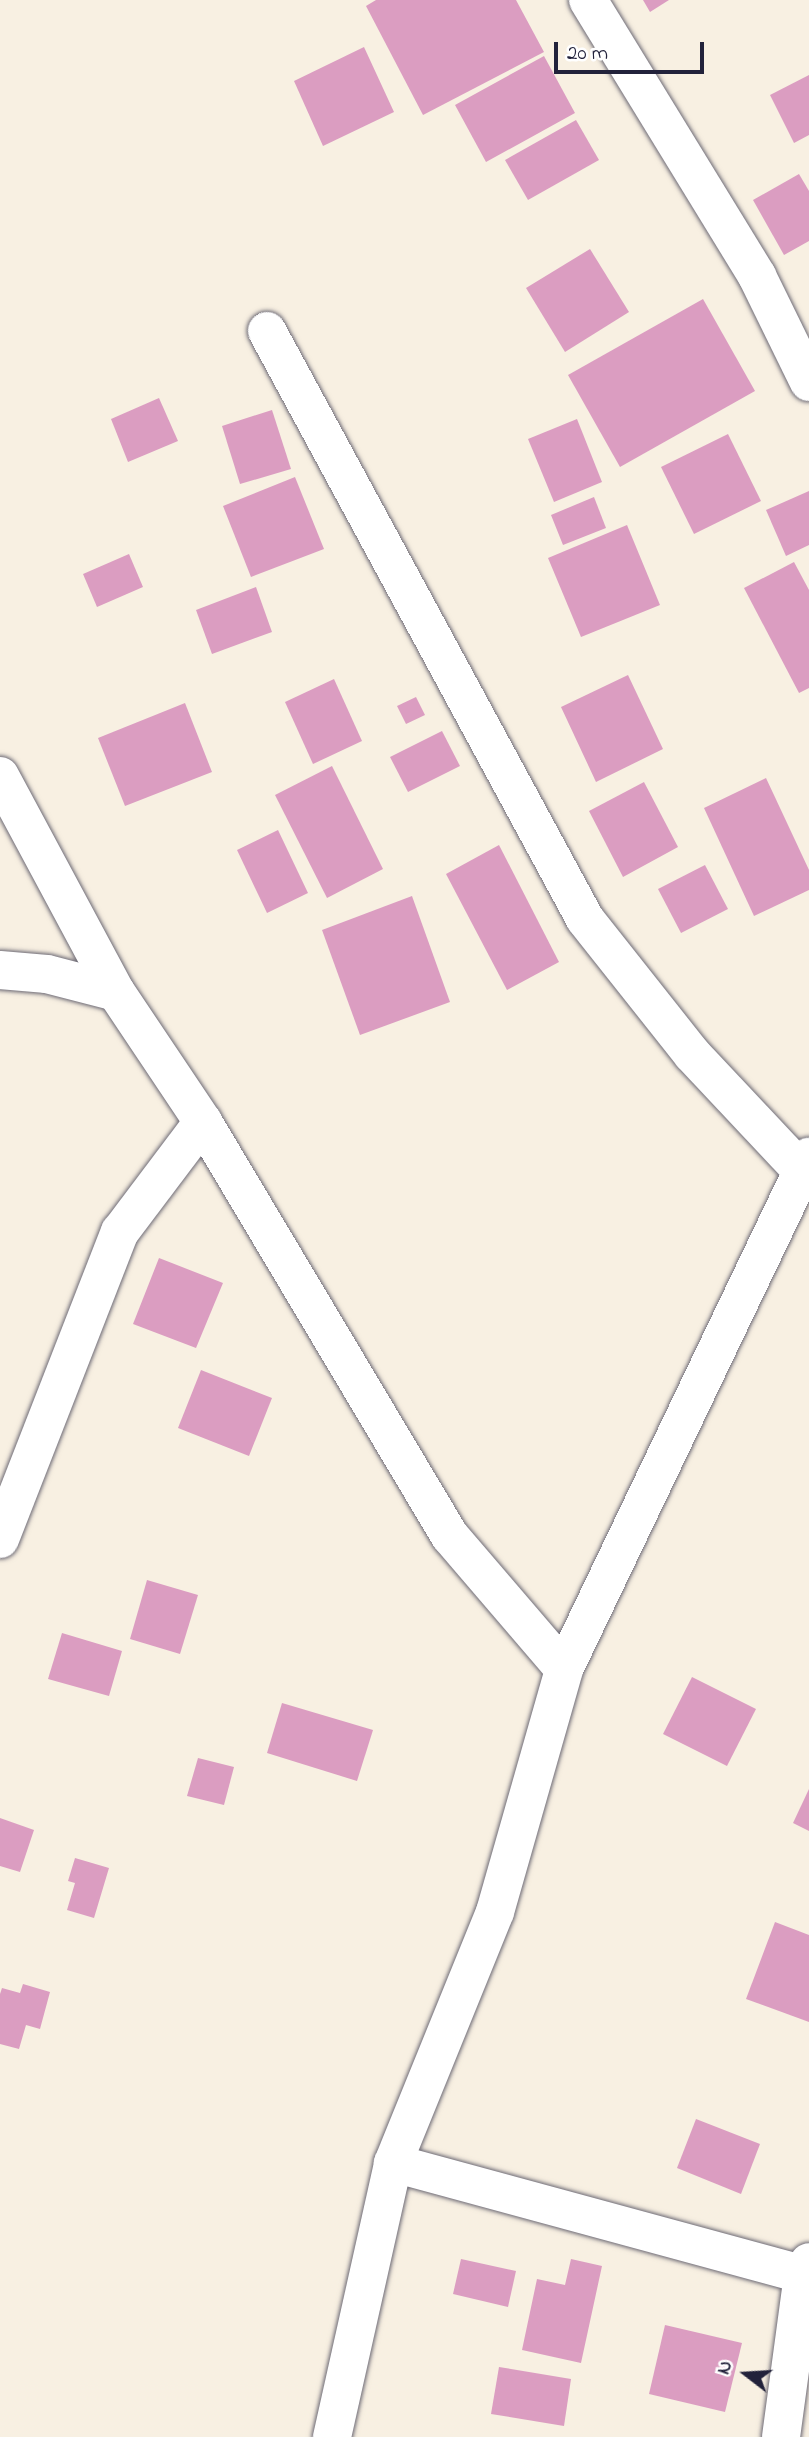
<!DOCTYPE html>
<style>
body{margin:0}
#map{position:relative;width:809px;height:2437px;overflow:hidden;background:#f8f0e2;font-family:"Indie Flower",sans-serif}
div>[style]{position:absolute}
.building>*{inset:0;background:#db9dc1}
.roads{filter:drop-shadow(0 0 2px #6d6a75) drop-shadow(0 0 2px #6d6a75)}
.minor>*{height:38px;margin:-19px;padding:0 19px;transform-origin:19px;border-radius:19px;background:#fff}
span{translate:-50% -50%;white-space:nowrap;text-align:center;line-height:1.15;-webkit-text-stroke:5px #fff;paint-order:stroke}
.north{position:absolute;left:711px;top:2339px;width:70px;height:70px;-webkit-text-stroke:5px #fff;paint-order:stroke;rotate:287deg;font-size:19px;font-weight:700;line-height:28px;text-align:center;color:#22223b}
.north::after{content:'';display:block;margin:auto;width:24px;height:32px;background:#22223b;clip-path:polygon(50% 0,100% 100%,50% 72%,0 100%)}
.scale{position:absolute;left:554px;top:42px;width:150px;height:32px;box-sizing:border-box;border:4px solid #22223b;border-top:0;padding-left:9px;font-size:21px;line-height:24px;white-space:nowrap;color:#22223b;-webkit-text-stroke:5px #fff;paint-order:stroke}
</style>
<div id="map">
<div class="building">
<i style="clip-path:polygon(376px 0,516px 0,544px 52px,423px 115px,366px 6px)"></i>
<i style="clip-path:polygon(643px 0,669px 0,650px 12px)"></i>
<i style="clip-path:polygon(364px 47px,394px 112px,323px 146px,294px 81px)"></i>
<i style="clip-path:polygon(544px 56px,575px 113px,486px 162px,455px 105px)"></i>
<i style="clip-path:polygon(809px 75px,809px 135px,794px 143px,770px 95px)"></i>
<i style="clip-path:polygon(576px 120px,599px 160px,528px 200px,505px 160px)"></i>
<i style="clip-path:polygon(799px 174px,809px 191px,809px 241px,784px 255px,753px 200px)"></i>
<i style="clip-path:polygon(590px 249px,629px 312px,565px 352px,526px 288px)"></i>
<i style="clip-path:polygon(703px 299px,755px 391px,620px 467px,568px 375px)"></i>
<i style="clip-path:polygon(159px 398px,178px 441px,128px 462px,111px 419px)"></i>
<i style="clip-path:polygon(272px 410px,291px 469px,240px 484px,222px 426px)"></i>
<i style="clip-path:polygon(577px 419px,602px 482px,554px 502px,528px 439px)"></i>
<i style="clip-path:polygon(728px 434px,761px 501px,694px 534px,661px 467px)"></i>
<i style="clip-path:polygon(295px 477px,324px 549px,251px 577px,223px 506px)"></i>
<i style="clip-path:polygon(809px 491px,809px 545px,786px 556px,766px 510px)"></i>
<i style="clip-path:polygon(594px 497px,606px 528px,563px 545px,551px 515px)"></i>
<i style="clip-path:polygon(627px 525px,660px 605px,581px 637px,548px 558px)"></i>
<i style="clip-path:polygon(129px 554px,143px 587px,97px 607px,83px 574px)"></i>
<i style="clip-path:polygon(794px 562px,809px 590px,809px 688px,799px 693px,744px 588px)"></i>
<i style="clip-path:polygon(256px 587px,272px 632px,212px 654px,196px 610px)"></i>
<i style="clip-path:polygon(628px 675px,663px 749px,596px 782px,561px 707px)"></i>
<i style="clip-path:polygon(334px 679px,362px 741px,313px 764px,285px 702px)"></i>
<i style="clip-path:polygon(416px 697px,425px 715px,406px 724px,397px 706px)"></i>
<i style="clip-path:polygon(185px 703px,212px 772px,125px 806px,98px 738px)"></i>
<i style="clip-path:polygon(442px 731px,460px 766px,408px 792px,390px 757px)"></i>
<i style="clip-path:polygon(332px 766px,383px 869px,327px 898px,275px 795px)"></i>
<i style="clip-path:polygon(766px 778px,809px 870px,809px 890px,754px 916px,704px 808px)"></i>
<i style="clip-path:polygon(644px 782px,678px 847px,623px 877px,589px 811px)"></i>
<i style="clip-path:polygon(278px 830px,308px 893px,267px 913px,237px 850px)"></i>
<i style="clip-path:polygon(499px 845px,559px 962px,507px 990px,446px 874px)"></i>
<i style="clip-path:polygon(705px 865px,728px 909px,681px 933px,658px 889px)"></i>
<i style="clip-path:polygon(412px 896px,450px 1002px,360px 1035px,322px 930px)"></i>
<i style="clip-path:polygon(159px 1258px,223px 1283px,196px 1348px,133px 1324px)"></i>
<i style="clip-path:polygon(201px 1370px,272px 1398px,249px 1456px,178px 1428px)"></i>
<i style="clip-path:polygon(147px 1580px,198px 1595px,180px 1654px,130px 1639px)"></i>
<i style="clip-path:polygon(62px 1633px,122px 1651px,109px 1696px,48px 1679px)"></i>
<i style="clip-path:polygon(692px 1677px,756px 1709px,727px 1766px,663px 1734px)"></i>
<i style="clip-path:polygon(282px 1703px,373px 1730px,357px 1781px,267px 1753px)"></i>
<i style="clip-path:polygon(198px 1758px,234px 1767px,224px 1805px,187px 1796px)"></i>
<i style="clip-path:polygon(809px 1789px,809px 1831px,793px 1823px)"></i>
<i style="clip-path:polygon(0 1818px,34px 1830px,20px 1872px,0 1866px)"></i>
<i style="clip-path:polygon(75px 1858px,109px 1868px,94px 1918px,67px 1910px,75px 1883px,68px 1881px)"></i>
<i style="clip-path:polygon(775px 1922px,809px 1935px,809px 2022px,746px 1999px)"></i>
<i style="clip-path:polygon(23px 1984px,50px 1992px,40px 2029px,26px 2025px,19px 2049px,0 2044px,0 1994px,2px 1988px,20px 1993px)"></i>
<i style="clip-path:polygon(696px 2119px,760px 2144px,741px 2194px,677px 2168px)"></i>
<i style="clip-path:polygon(461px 2259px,516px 2271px,508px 2307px,453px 2294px)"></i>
<i style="clip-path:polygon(571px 2259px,602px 2266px,581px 2363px,522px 2350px,537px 2279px,565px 2285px)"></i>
<i style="clip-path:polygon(665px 2325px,742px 2343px,725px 2412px,649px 2394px)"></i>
<i style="clip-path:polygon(499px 2367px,571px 2379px,564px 2426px,491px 2414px)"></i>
</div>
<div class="roads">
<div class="minor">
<i style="left:588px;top:0;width:324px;rotate:58.5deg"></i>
<i style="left:757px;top:276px;width:118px;rotate:63.9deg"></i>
<i style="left:267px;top:331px;width:668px;rotate:61.59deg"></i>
<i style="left:585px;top:919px;width:172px;rotate:51.6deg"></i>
<i style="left:692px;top:1054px;width:159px;rotate:46.8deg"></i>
<i style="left:0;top:776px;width:245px;rotate:61.8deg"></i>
<i style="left:116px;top:992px;width:156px;rotate:56.2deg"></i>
<i style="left:203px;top:1122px;width:482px;rotate:59.2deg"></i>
<i style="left:450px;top:1536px;width:175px;rotate:49.4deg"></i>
<i style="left:0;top:970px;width:47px;rotate:4.9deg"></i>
<i style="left:47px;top:974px;width:71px;rotate:14.6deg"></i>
<i style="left:0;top:1539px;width:330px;rotate:-68.7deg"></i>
<i style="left:120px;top:1232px;width:138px;rotate:-53deg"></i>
<i style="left:393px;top:2163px;width:431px;rotate:15.2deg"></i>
<i style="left:332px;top:2437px;width:281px;rotate:-77.4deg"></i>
<i style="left:393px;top:2163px;width:271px;rotate:-67.9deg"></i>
<i style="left:495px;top:1912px;width:253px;rotate:-74.1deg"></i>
<i style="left:564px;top:1669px;width:568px;rotate:-64.43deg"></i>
<i style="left:781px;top:2437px;width:163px;rotate:-82.3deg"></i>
<i style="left:803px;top:2275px;width:14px;rotate:-65deg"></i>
</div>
</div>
<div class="north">N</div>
<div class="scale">20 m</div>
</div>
